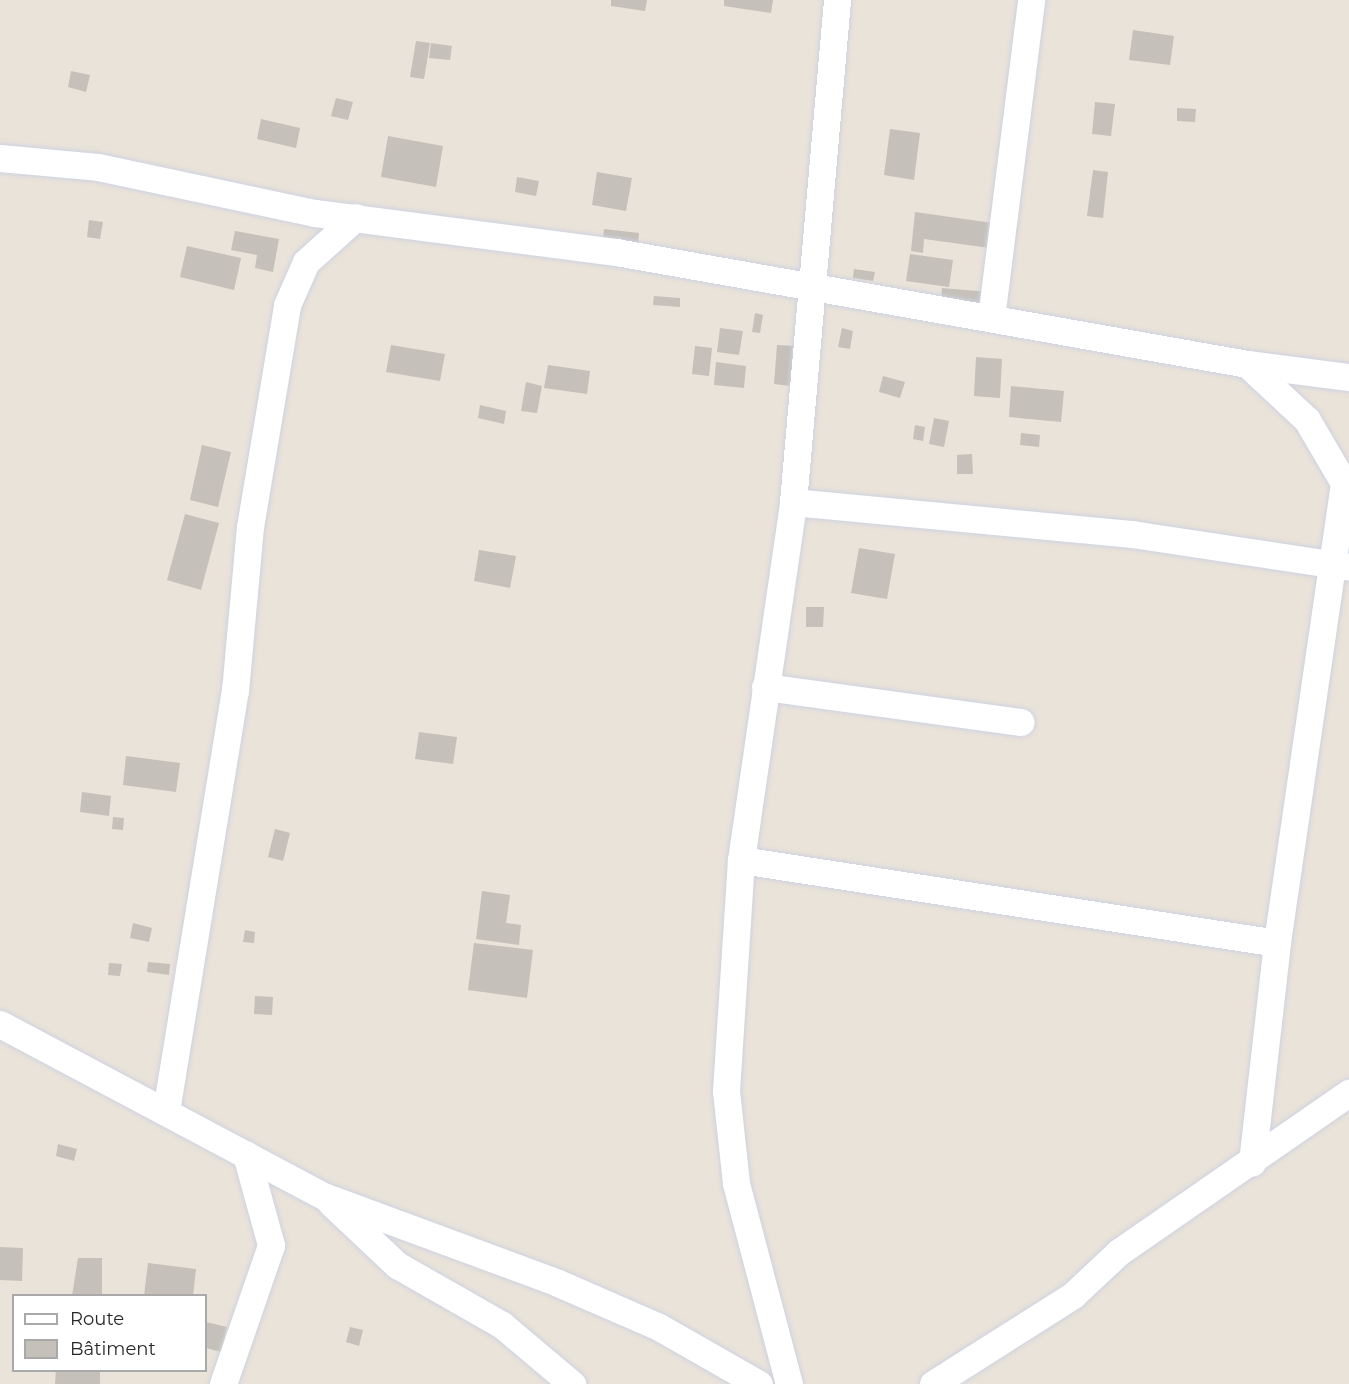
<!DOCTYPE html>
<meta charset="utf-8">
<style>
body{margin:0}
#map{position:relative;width:1349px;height:1384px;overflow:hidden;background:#eae3d9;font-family:Montserrat,sans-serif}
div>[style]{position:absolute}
.building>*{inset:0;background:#c5c0b9}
.roads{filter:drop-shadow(0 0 2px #ced2e1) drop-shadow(0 0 2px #ced2e1)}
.minor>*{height:27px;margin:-13.5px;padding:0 13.5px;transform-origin:13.5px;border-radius:13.5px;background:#fff}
span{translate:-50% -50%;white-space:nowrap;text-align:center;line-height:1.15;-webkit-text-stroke:5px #fff;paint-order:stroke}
.legend{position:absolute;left:12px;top:1294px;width:195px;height:78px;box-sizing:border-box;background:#fff;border:2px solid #a9a9a9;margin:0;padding:8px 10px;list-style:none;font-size:18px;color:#282828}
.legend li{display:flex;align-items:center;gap:12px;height:30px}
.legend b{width:30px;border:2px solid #a9a9a9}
</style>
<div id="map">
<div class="building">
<i style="clip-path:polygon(611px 0,647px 0,645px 11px,611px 6px)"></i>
<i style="clip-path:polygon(724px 0,773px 0,771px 13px,724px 6px)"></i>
<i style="clip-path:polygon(1133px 30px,1174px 36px,1170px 65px,1129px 60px)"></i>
<i style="clip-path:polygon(416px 41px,430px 43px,424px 79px,410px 77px)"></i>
<i style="clip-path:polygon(431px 43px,452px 46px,450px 60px,429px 58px)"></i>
<i style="clip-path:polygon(71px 71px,90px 75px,86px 92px,68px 87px)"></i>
<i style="clip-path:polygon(336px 98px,353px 102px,348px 120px,331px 116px)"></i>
<i style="clip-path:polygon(1095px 102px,1115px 104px,1111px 136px,1092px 134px)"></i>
<i style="clip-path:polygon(1177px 108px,1196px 109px,1195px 122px,1177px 121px)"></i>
<i style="clip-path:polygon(261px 119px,300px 128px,296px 148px,257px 139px)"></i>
<i style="clip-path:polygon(890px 129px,920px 133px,914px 180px,884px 175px)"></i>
<i style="clip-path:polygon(388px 136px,443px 146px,436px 187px,381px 177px)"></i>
<i style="clip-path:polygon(1093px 170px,1108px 172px,1103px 218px,1087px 216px)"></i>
<i style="clip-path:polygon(597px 172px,632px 178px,626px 211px,592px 205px)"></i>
<i style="clip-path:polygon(517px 177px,539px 181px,536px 196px,515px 192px)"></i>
<i style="clip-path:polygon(915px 212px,1000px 224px,997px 249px,924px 239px,923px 253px,911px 251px)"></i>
<i style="clip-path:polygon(89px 220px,103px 222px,100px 239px,87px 237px)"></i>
<i style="clip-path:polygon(604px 229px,639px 233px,637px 253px,602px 249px)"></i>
<i style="clip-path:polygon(235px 231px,279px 239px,273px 272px,255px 268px,257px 255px,231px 250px)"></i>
<i style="clip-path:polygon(187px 246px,241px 258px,234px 290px,180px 277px)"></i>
<i style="clip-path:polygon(910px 254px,953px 260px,949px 287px,906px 281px)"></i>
<i style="clip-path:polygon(854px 269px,875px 272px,873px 281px,853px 278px)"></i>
<i style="clip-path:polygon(942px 288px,989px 292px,988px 305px,941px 302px)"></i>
<i style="clip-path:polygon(654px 296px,680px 298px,680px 307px,653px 305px)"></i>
<i style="clip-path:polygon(755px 313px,763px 315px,760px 333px,752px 332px)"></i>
<i style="clip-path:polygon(720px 328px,743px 331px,739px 355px,717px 352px)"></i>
<i style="clip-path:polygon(842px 328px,853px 331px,850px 349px,838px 347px)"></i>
<i style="clip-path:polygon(391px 345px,445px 354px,440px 381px,386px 372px)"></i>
<i style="clip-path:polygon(777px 345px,794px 346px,791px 386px,774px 384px)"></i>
<i style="clip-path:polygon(695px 346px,712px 348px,709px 376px,692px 374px)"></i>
<i style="clip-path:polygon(976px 357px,1002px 359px,1000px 398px,974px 396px)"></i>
<i style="clip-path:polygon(716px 362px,746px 366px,744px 388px,714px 385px)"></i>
<i style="clip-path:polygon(548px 365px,590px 371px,587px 394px,544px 388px)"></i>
<i style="clip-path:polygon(883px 376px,905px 382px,900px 398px,879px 392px)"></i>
<i style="clip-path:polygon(526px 382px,542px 386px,537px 413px,521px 411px)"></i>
<i style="clip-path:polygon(1011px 386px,1064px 391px,1061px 422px,1009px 417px)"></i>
<i style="clip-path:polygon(480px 405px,506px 411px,504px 424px,478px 418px)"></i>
<i style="clip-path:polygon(934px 418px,949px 421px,944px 447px,929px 444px)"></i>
<i style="clip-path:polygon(915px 425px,925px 427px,923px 441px,913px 439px)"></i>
<i style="clip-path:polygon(1021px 433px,1040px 435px,1039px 447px,1020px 445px)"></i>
<i style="clip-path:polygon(202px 445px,231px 452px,218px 507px,190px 500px)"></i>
<i style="clip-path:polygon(972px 454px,973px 474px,957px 474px,957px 455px)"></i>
<i style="clip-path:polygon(185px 514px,219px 523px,201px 590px,167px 580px)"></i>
<i style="clip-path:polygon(859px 548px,895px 554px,887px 599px,851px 593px)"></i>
<i style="clip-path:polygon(479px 550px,516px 556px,510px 588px,474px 581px)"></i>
<i style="clip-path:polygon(806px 607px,824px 607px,823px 627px,806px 627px)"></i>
<i style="clip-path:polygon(419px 732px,457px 737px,453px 764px,415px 759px)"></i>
<i style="clip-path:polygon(126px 756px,180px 763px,176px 792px,123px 785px)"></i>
<i style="clip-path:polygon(82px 792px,111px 796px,109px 816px,80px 812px)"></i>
<i style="clip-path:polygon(113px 817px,124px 818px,123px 830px,112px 829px)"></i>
<i style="clip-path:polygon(275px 829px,290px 833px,283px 861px,268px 857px)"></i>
<i style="clip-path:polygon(482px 891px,510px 895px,506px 923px,521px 925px,519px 945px,476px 939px)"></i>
<i style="clip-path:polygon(133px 923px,152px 928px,149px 942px,130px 938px)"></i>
<i style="clip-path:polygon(245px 930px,255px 932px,254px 943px,243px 942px)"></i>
<i style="clip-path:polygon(474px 943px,533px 950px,527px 998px,468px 990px)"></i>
<i style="clip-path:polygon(148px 962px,170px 964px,169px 975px,147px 972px)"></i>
<i style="clip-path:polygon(109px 963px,122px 964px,120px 976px,108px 975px)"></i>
<i style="clip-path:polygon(255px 996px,273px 997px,272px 1015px,254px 1014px)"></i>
<i style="clip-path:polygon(58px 1144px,77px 1149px,74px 1161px,56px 1156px)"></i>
<i style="clip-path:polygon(0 1247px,23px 1248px,22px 1281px,0 1280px)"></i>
<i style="clip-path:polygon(78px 1258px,102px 1258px,102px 1296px,72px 1296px)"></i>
<i style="clip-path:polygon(148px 1263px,196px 1269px,193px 1296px,144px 1296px)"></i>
<i style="clip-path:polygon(206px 1322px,227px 1327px,221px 1352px,206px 1348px)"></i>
<i style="clip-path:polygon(350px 1327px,363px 1330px,359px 1346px,346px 1342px)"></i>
<i style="clip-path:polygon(56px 1370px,100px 1370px,100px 1384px,55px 1384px)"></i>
</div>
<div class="roads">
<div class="minor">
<i style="left:0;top:158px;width:98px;rotate:5.2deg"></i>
<i style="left:98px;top:167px;width:222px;rotate:12deg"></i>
<i style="left:315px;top:213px;width:304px;rotate:7.4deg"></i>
<i style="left:616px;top:252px;width:641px;rotate:10.06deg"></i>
<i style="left:1247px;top:364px;width:103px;rotate:7.3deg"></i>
<i style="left:991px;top:318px;width:321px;rotate:-82.8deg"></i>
<i style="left:1247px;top:364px;width:82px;rotate:43deg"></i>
<i style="left:1307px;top:420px;width:73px;rotate:59.6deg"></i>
<i style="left:1344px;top:483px;width:465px;rotate:98.3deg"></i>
<i style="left:1277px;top:943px;width:221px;rotate:96.5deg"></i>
<i style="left:793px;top:502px;width:341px;rotate:5.4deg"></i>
<i style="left:1132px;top:534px;width:219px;rotate:8.6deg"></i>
<i style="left:765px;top:687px;width:258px;rotate:7.8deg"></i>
<i style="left:741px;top:860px;width:542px;rotate:8.8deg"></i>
<i style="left:0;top:1024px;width:369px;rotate:28deg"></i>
<i style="left:326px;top:1197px;width:247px;rotate:20.3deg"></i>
<i style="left:558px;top:1283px;width:110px;rotate:23.5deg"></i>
<i style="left:659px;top:1327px;width:115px;rotate:29.7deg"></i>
<i style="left:166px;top:1111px;width:426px;rotate:-80.7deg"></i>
<i style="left:235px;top:691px;width:165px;rotate:-84.8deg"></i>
<i style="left:250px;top:527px;width:225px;rotate:-80.5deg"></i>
<i style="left:287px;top:305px;width:47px;rotate:-66.2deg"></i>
<i style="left:306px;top:262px;width:67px;rotate:-42deg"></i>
<i style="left:331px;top:1203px;width:91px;rotate:43.2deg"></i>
<i style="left:397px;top:1265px;width:121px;rotate:29.7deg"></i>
<i style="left:502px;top:1325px;width:92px;rotate:40.1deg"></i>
<i style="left:223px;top:1384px;width:147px;rotate:-70.9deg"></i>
<i style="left:271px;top:1245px;width:94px;rotate:-105.4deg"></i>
<i style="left:789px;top:1384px;width:208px;rotate:-104.8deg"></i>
<i style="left:736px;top:1183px;width:93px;rotate:-96.2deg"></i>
<i style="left:726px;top:1091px;width:231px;rotate:-86.3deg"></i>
<i style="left:741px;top:860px;width:362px;rotate:-81.7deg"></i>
<i style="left:793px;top:502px;width:504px;rotate:-84.99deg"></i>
<i style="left:933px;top:1384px;width:166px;rotate:-32.4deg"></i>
<i style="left:1073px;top:1295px;width:63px;rotate:-43.1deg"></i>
<i style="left:1119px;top:1252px;width:280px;rotate:-34.7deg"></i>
</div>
</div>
<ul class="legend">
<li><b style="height:8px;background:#fff"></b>Route</li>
<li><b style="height:16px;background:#c5c0b9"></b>Bâtiment</li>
</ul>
</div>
